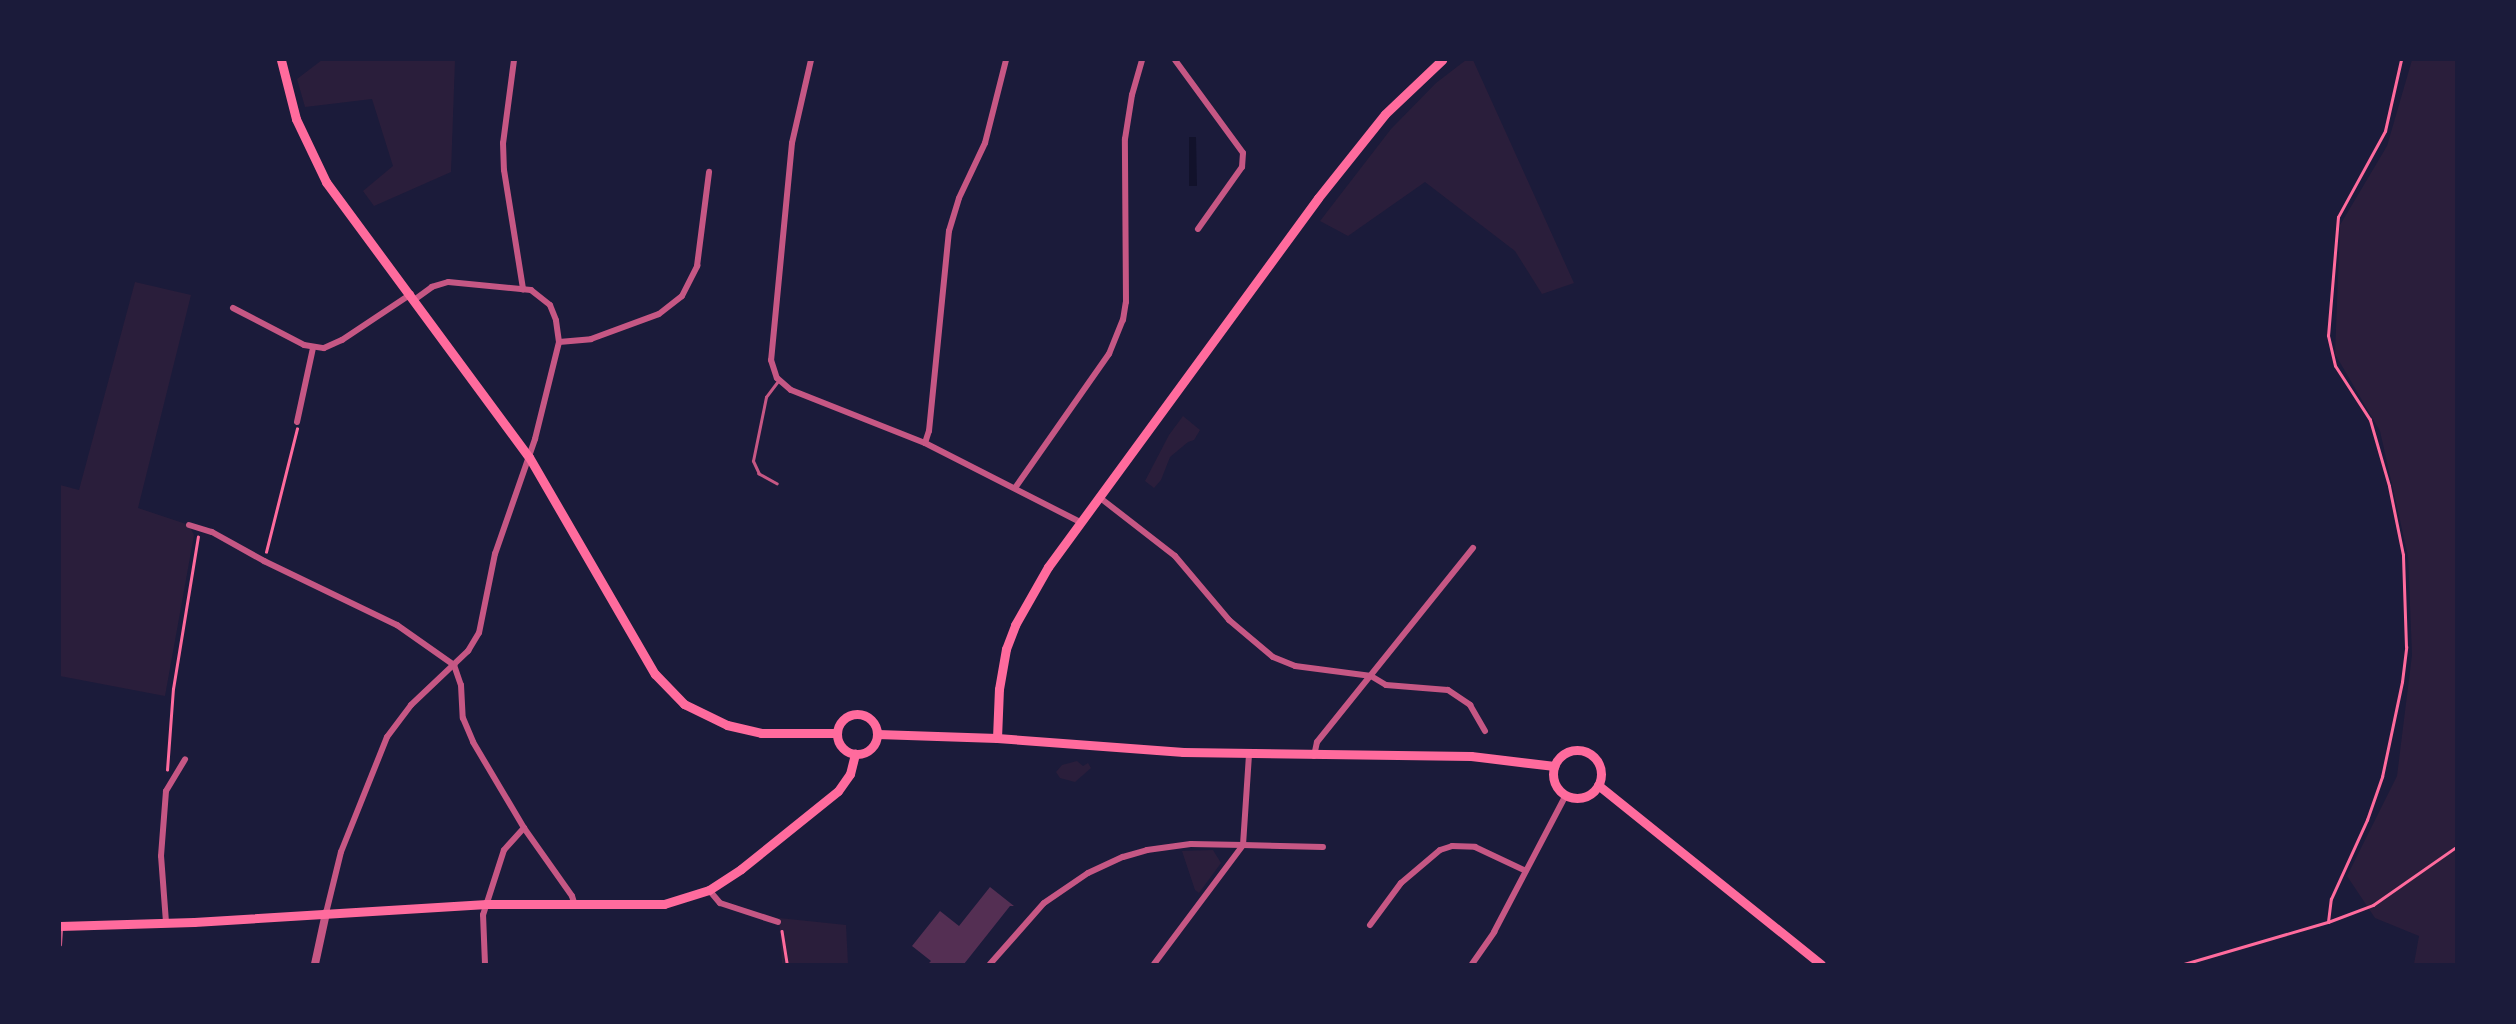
<!DOCTYPE html>
<style>
body{margin:0}
#map{position:relative;width:2516px;height:1024px;overflow:hidden;background:#1b1b3a;font-family:Overpass,sans-serif}
div>[style]{position:absolute}
.green>*{inset:0;background:#2a1e3b}
.water>*{inset:0;background:#12122b}
.building>*{inset:0;background:#542f53}
.path>*{height:2.5px;margin:-1.25px;padding:0 1.25px;transform-origin:1.25px;border-radius:1.25px;background:#ff6b9d}
.service>*{height:2.5px;margin:-1.25px;padding:0 1.25px;transform-origin:1.25px;border-radius:1.25px;background:#c65784}
.minor>*{height:6px;margin:-3px;padding:0 3px;transform-origin:3px;border-radius:3px;background:#c65784}
.tertiary>*{height:8px;margin:-4px;padding:0 4px;transform-origin:4px;border-radius:4px;background:#c65784}
.secondary>*{height:9px;margin:-4.5px;padding:0 4.5px;transform-origin:4.5px;border-radius:4.5px;background:#ff6b9d}
.secondary>.ring{margin:-4.5px;padding:0;box-sizing:content-box;background:none;border:9px solid #ff6b9d;border-radius:50%}
span{translate:-50% -50%;white-space:nowrap;text-align:center;line-height:1.15;-webkit-text-stroke:6px #1b1b3a;paint-order:stroke}
.frame{position:absolute;inset:0;border:61px solid #1b1b3a;pointer-events:none}
</style>
<div id="map">
<div class="green">
<i style="clip-path:polygon(322px 60px,455px 60px,451px 172px,374px 206px,363px 191px,393px 166px,372px 99px,305px 107px,297px 79px)"></i>
<i style="clip-path:polygon(1466px 60px,1473px 60px,1574px 283px,1542px 294px,1515px 251px,1425px 182px,1348px 236px,1320px 221px,1391px 129px,1436px 83px)"></i>
<i style="clip-path:polygon(2412px 60px,2456px 60px,2456px 964px,2414px 964px,2419px 936px,2375px 918px,2347px 876px,2397px 776px,2412px 655px,2408px 556px,2380px 431px,2335px 354px,2340px 225px,2387px 146px)"></i>
<i style="clip-path:polygon(135px 282px,191px 295px,138px 508px,189px 525px,194px 535px,165px 696px,60px 676px,60px 485px,79px 490px)"></i>
<i style="clip-path:polygon(1183px 416px,1200px 430px,1194px 440px,1188px 442px,1170px 457px,1161px 480px,1154px 488px,1145px 481px,1169px 435px)"></i>
<i style="clip-path:polygon(1077px 761px,1083px 766px,1088px 763px,1091px 768px,1075px 782px,1060px 778px,1056px 772px,1062px 765px)"></i>
<i style="clip-path:polygon(1213px 850px,1221px 863px,1199px 893px,1195px 890px,1182px 851px)"></i>
<i style="clip-path:polygon(779px 918px,846px 925px,848px 964px,782px 964px)"></i>
</div>
<div class="water">
<i style="clip-path:polygon(1189px 137px,1196px 137px,1197px 186px,1189px 186px)"></i>
</div>
<div class="building">
<i style="clip-path:polygon(990px 887px,1014px 906px,1010px 906px,964px 964px,928px 964px,931px 961px,912px 946px,940px 911px,959px 926px)"></i>
</div>
<div class="path">
<i style="left:266px;top:552px;width:127px;rotate:-75.9deg"></i>
<i style="left:167px;top:770px;width:81px;rotate:-85.8deg"></i>
<i style="left:173px;top:689px;width:154px;rotate:-80.7deg"></i>
<i style="left:2328px;top:922px;width:23px;rotate:-83deg"></i>
<i style="left:2331px;top:899px;width:87px;rotate:-65.5deg"></i>
<i style="left:2367px;top:820px;width:46px;rotate:-70.8deg"></i>
<i style="left:2382px;top:777px;width:97px;rotate:-78.1deg"></i>
<i style="left:2402px;top:682px;width:35px;rotate:-83deg"></i>
<i style="left:2406px;top:647px;width:92px;rotate:-91.9deg"></i>
<i style="left:2403px;top:555px;width:70px;rotate:-101.5deg"></i>
<i style="left:2389px;top:486px;width:69px;rotate:-106.1deg"></i>
<i style="left:2370px;top:420px;width:64px;rotate:-122.9deg"></i>
<i style="left:2335px;top:366px;width:31px;rotate:-103deg"></i>
<i style="left:2328px;top:336px;width:119px;rotate:-85.2deg"></i>
<i style="left:2338px;top:217px;width:98px;rotate:-61.3deg"></i>
<i style="left:2385px;top:131px;width:73px;rotate:-77.3deg"></i>
<i style="left:782px;top:931px;width:33px;rotate:81deg"></i>
<i style="left:2184px;top:964px;width:150px;rotate:-16.3deg"></i>
<i style="left:2328px;top:922px;width:48px;rotate:-20.7deg"></i>
<i style="left:2373px;top:905px;width:101px;rotate:-34.9deg"></i>
</div>
<div class="service">
<i style="left:777px;top:484px;width:21px;rotate:-151deg"></i>
<i style="left:759px;top:474px;width:14px;rotate:-115deg"></i>
<i style="left:753px;top:461px;width:65px;rotate:-78.5deg"></i>
<i style="left:766px;top:397px;width:21px;rotate:-53deg"></i>
<i style="left:60px;top:945px;width:16px;rotate:-86deg"></i>
</div>
<div class="minor">
<i style="left:514px;top:60px;width:84px;rotate:97.5deg"></i>
<i style="left:503px;top:143px;width:27px;rotate:88deg"></i>
<i style="left:504px;top:170px;width:121px;rotate:80.9deg"></i>
<i style="left:811px;top:60px;width:85px;rotate:102.9deg"></i>
<i style="left:792px;top:143px;width:218px;rotate:95.5deg"></i>
<i style="left:771px;top:360px;width:19px;rotate:72deg"></i>
<i style="left:777px;top:378px;width:18px;rotate:41deg"></i>
<i style="left:791px;top:390px;width:144px;rotate:21.6deg"></i>
<i style="left:925px;top:443px;width:174px;rotate:27deg"></i>
<i style="left:1175px;top:60px;width:115px;rotate:53.8deg"></i>
<i style="left:1243px;top:153px;width:14px;rotate:94deg"></i>
<i style="left:1242px;top:167px;width:76px;rotate:125.4deg"></i>
<i style="left:233px;top:308px;width:80px;rotate:27.5deg"></i>
<i style="left:304px;top:345px;width:20px;rotate:9deg"></i>
<i style="left:324px;top:348px;width:20px;rotate:-24deg"></i>
<i style="left:342px;top:340px;width:83px;rotate:-33.7deg"></i>
<i style="left:559px;top:342px;width:32px;rotate:-5deg"></i>
<i style="left:591px;top:339px;width:72px;rotate:-20.2deg"></i>
<i style="left:659px;top:314px;width:29px;rotate:-38deg"></i>
<i style="left:682px;top:296px;width:34px;rotate:-63deg"></i>
<i style="left:697px;top:266px;width:95px;rotate:-82.7deg"></i>
<i style="left:297px;top:422px;width:76px;rotate:-77.8deg"></i>
<i style="left:925px;top:443px;width:13px;rotate:-72deg"></i>
<i style="left:929px;top:431px;width:201px;rotate:-84.3deg"></i>
<i style="left:949px;top:231px;width:34px;rotate:-73deg"></i>
<i style="left:959px;top:198px;width:61px;rotate:-64.7deg"></i>
<i style="left:985px;top:143px;width:86px;rotate:-75.8deg"></i>
<i style="left:1015px;top:488px;width:164px;rotate:-55deg"></i>
<i style="left:1109px;top:354px;width:37px;rotate:-68deg"></i>
<i style="left:1123px;top:320px;width:18px;rotate:-81deg"></i>
<i style="left:1126px;top:302px;width:163px;rotate:-90.4deg"></i>
<i style="left:1125px;top:139px;width:45px;rotate:-81deg"></i>
<i style="left:1132px;top:95px;width:36px;rotate:-74deg"></i>
<i style="left:1099px;top:497px;width:96px;rotate:37.8deg"></i>
<i style="left:1175px;top:556px;width:84px;rotate:49.8deg"></i>
<i style="left:1229px;top:620px;width:57px;rotate:40.1deg"></i>
<i style="left:1273px;top:657px;width:24px;rotate:22deg"></i>
<i style="left:1295px;top:666px;width:77px;rotate:7.5deg"></i>
<i style="left:1371px;top:676px;width:17px;rotate:31deg"></i>
<i style="left:1386px;top:685px;width:62px;rotate:4.6deg"></i>
<i style="left:1448px;top:690px;width:27px;rotate:34deg"></i>
<i style="left:1470px;top:705px;width:30px;rotate:60deg"></i>
<i style="left:189px;top:525px;width:24px;rotate:17deg"></i>
<i style="left:212px;top:532px;width:60px;rotate:29.1deg"></i>
<i style="left:264px;top:561px;width:148px;rotate:25.7deg"></i>
<i style="left:397px;top:625px;width:70px;rotate:35.1deg"></i>
<i style="left:454px;top:665px;width:21px;rotate:71deg"></i>
<i style="left:461px;top:685px;width:33px;rotate:87deg"></i>
<i style="left:463px;top:718px;width:26px;rotate:67deg"></i>
<i style="left:473px;top:742px;width:100px;rotate:59.3deg"></i>
<i style="left:524px;top:828px;width:83px;rotate:54.8deg"></i>
<i style="left:572px;top:896px;width:10px;rotate:73deg"></i>
<i style="left:1314px;top:756px;width:14px;rotate:-78deg"></i>
<i style="left:1317px;top:742px;width:249px;rotate:-51.2deg"></i>
<i style="left:709px;top:890px;width:17px;rotate:50deg"></i>
<i style="left:720px;top:903px;width:61px;rotate:18.1deg"></i>
<i style="left:326px;top:913px;width:63px;rotate:-76.2deg"></i>
<i style="left:341px;top:852px;width:124px;rotate:-68.2deg"></i>
<i style="left:387px;top:737px;width:40px;rotate:-53deg"></i>
<i style="left:411px;top:705px;width:79px;rotate:-43.5deg"></i>
<i style="left:468px;top:651px;width:21px;rotate:-59deg"></i>
<i style="left:479px;top:633px;width:81px;rotate:-78.6deg"></i>
<i style="left:495px;top:554px;width:122px;rotate:-70.8deg"></i>
<i style="left:535px;top:439px;width:100px;rotate:-76.1deg"></i>
<i style="left:559px;top:342px;width:22px;rotate:-98deg"></i>
<i style="left:556px;top:320px;width:16px;rotate:-112deg"></i>
<i style="left:550px;top:305px;width:24px;rotate:-142deg"></i>
<i style="left:531px;top:290px;width:83px;rotate:-174.5deg"></i>
<i style="left:448px;top:282px;width:17px;rotate:163deg"></i>
<i style="left:432px;top:287px;width:22px;rotate:144deg"></i>
<i style="left:166px;top:922px;width:66px;rotate:-94.3deg"></i>
<i style="left:161px;top:856px;width:65px;rotate:-85.6deg"></i>
<i style="left:166px;top:791px;width:37px;rotate:-59deg"></i>
<i style="left:1370px;top:925px;width:52px;rotate:-53.6deg"></i>
<i style="left:1401px;top:883px;width:51px;rotate:-40.2deg"></i>
<i style="left:1440px;top:850px;width:13px;rotate:-18deg"></i>
<i style="left:1452px;top:846px;width:23px;rotate:2deg"></i>
<i style="left:1475px;top:847px;width:56px;rotate:25.2deg"></i>
<i style="left:485px;top:964px;width:49px;rotate:-92.3deg"></i>
<i style="left:483px;top:915px;width:68px;rotate:-72.1deg"></i>
<i style="left:504px;top:850px;width:30px;rotate:-48deg"></i>
<i style="left:990px;top:964px;width:81px;rotate:-48.5deg"></i>
<i style="left:1044px;top:903px;width:53px;rotate:-34.3deg"></i>
<i style="left:1088px;top:873px;width:38px;rotate:-25deg"></i>
<i style="left:1123px;top:857px;width:25px;rotate:-16deg"></i>
<i style="left:1147px;top:850px;width:44px;rotate:-7.8deg"></i>
<i style="left:1191px;top:844px;width:52px;rotate:1.1deg"></i>
<i style="left:1243px;top:845px;width:91px;rotate:-86.2deg"></i>
<i style="left:1154px;top:964px;width:149px;rotate:-53.2deg"></i>
<i style="left:1243px;top:845px;width:80px;rotate:1.4deg"></i>
<i style="left:1472px;top:964px;width:39px;rotate:-55deg"></i>
<i style="left:1494px;top:932px;width:155px;rotate:-62.3deg"></i>
</div>
<div class="tertiary">
<i style="left:315px;top:964px;width:52px;rotate:-77.8deg"></i>
</div>
<div class="secondary">
<i style="left:281px;top:60px;width:61px;rotate:75.7deg"></i>
<i style="left:296px;top:119px;width:70px;rotate:64.5deg"></i>
<i style="left:326px;top:182px;width:342px;rotate:53.6deg"></i>
<i style="left:529px;top:457px;width:251px;rotate:59.9deg"></i>
<i style="left:655px;top:674px;width:42px;rotate:46deg"></i>
<i style="left:684px;top:704px;width:48px;rotate:26deg"></i>
<i style="left:727px;top:725px;width:35px;rotate:13deg"></i>
<i style="left:761px;top:733px;width:75px"></i>
<i class="ring" style="left:837px;top:714px;width:31px;height:31px"></i>
<i style="left:877px;top:734px;width:120px;rotate:1.9deg"></i>
<i style="left:997px;top:738px;width:187px;rotate:4.3deg"></i>
<i style="left:1183px;top:752px;width:288px;rotate:0.8deg"></i>
<i style="left:1471px;top:756px;width:84px;rotate:6.9deg"></i>
<i style="left:997px;top:738px;width:49px;rotate:-87.7deg"></i>
<i style="left:999px;top:689px;width:41px;rotate:-80.1deg"></i>
<i style="left:1006px;top:649px;width:26px;rotate:-69deg"></i>
<i style="left:1015px;top:625px;width:67px;rotate:-60.4deg"></i>
<i style="left:1048px;top:567px;width:457px;rotate:-53.8deg"></i>
<i style="left:1318px;top:198px;width:107px;rotate:-51.4deg"></i>
<i style="left:1385px;top:114px;width:79px;rotate:-43.5deg"></i>
<i class="ring" style="left:1553px;top:750px;width:39px;height:39px"></i>
<i style="left:1598px;top:785px;width:286px;rotate:38.8deg"></i>
<i style="left:60px;top:926px;width:134px;rotate:-1.7deg"></i>
<i style="left:194px;top:922px;width:293px;rotate:-3.5deg"></i>
<i style="left:486px;top:904px;width:178px"></i>
<i style="left:664px;top:904px;width:47px;rotate:-17.3deg"></i>
<i style="left:709px;top:890px;width:38px;rotate:-33deg"></i>
<i style="left:741px;top:869px;width:124px;rotate:-38.8deg"></i>
<i style="left:838px;top:791px;width:21px;rotate:-55deg"></i>
<i style="left:850px;top:774px;width:21px;rotate:-76deg"></i>
</div>
<div class="frame"></div>
</div>
